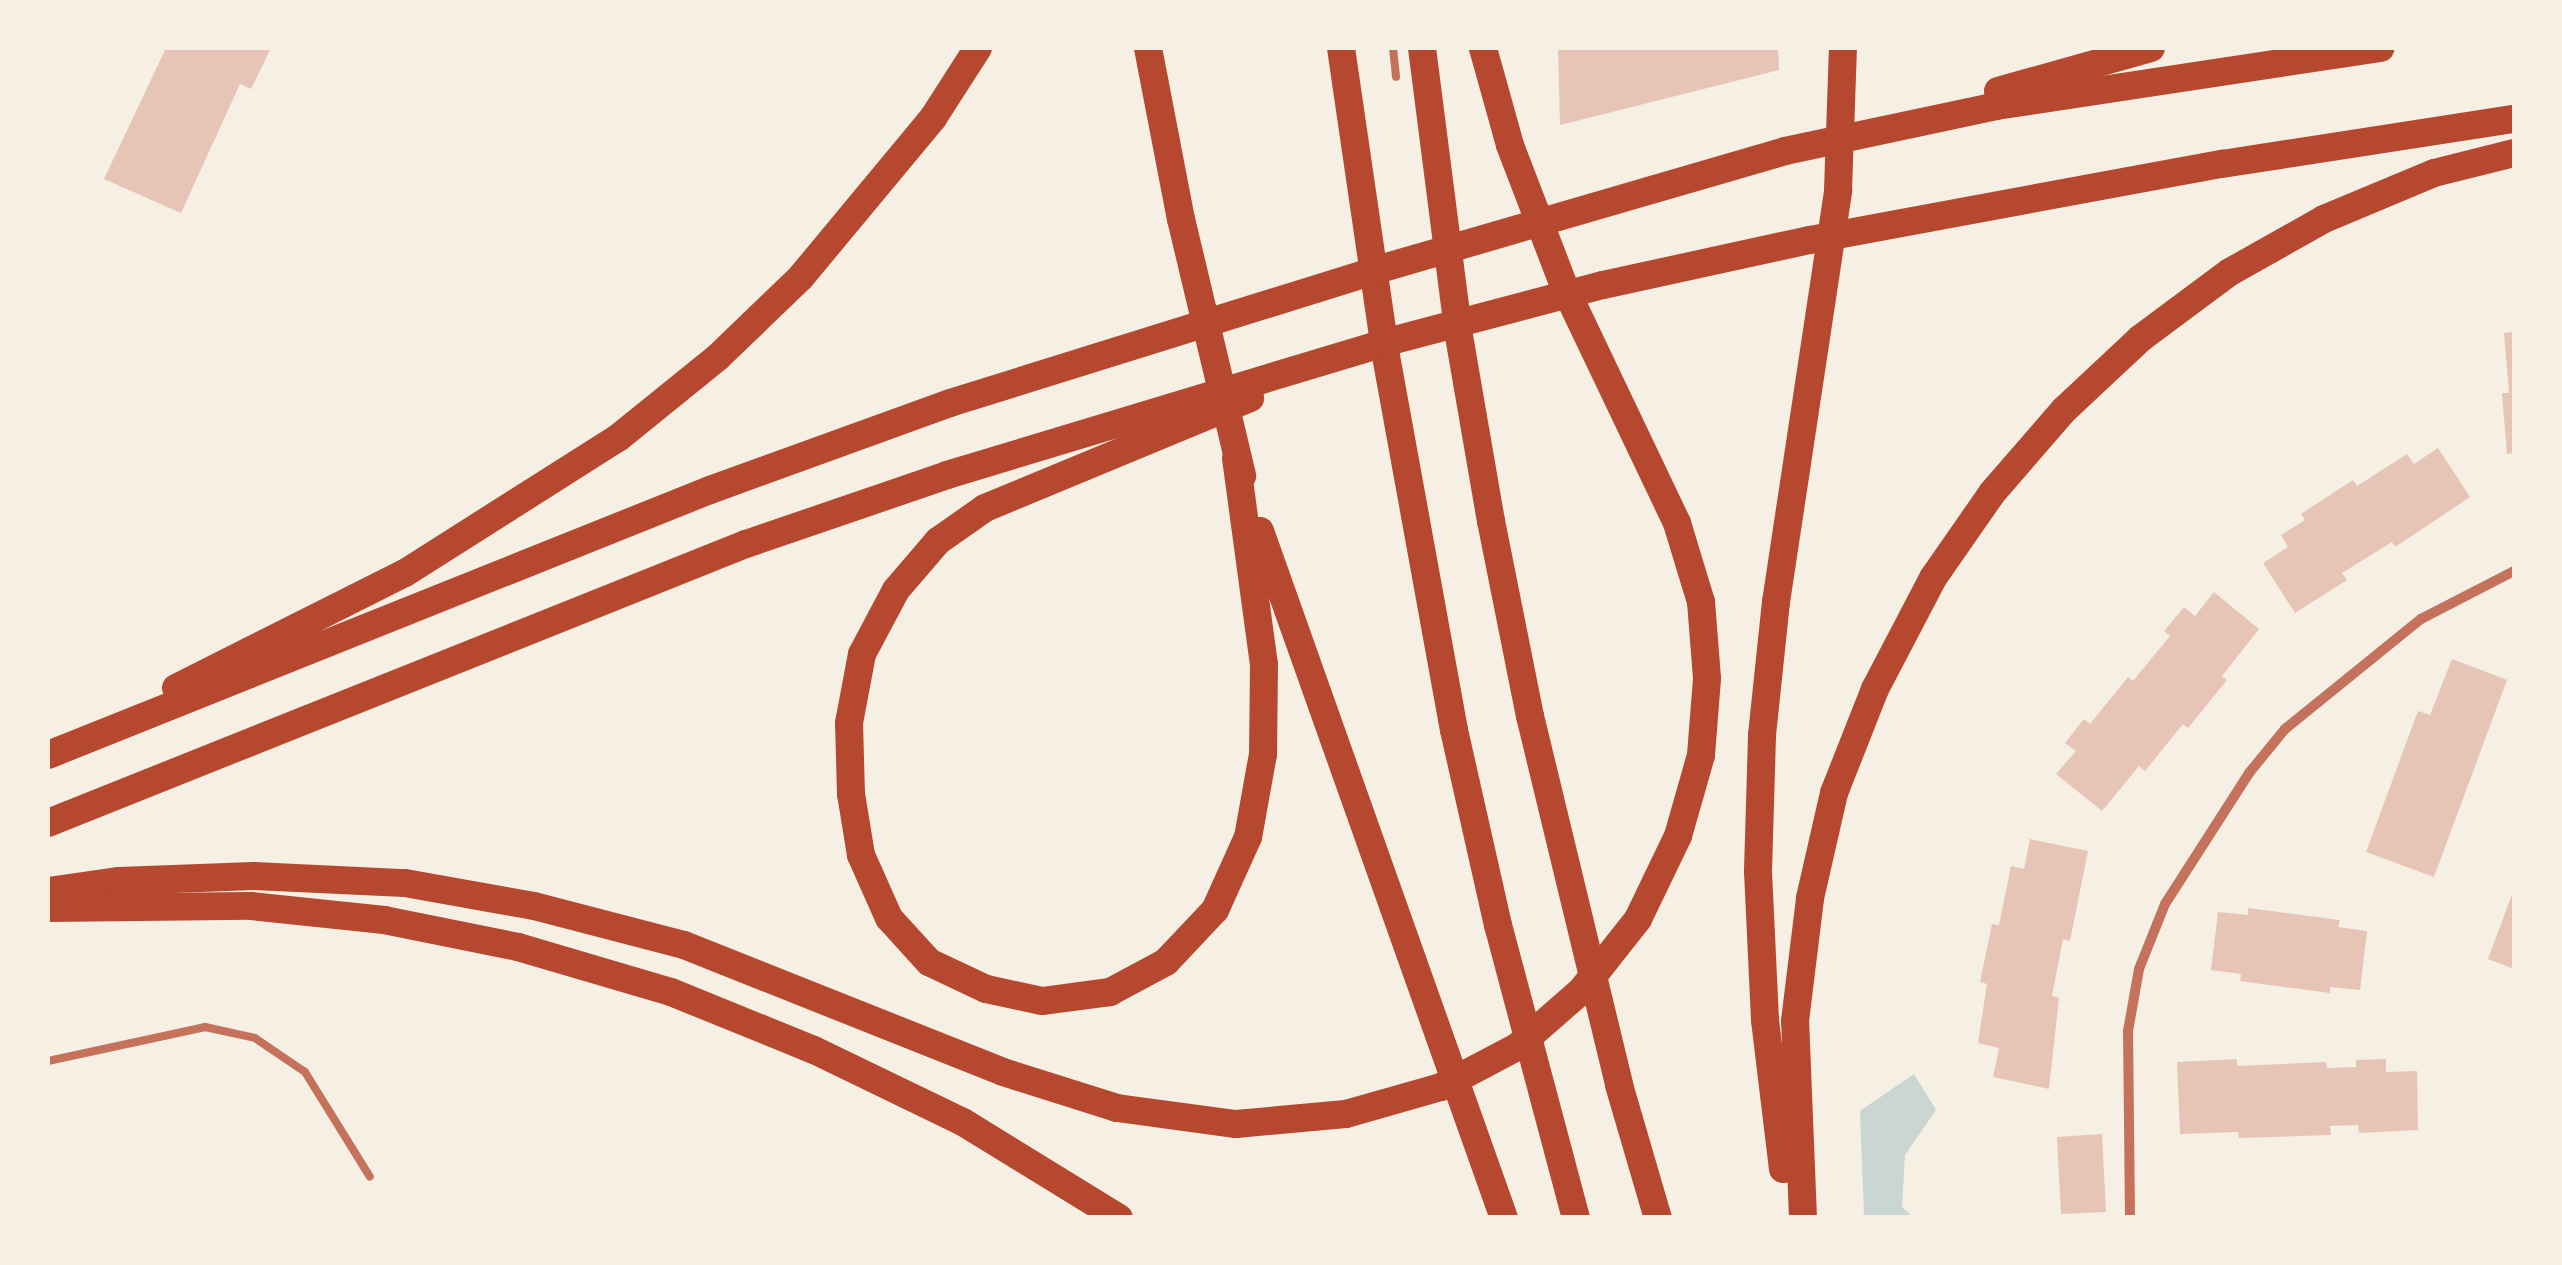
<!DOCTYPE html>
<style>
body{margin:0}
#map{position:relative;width:2562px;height:1265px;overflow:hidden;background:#f6efe4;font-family:"Libre Baskerville",serif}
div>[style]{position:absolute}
.water>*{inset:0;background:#c9d6d2}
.building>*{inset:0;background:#e6c5b7}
.service>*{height:8px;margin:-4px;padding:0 4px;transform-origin:4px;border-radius:4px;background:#c5725c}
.minor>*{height:10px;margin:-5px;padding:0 5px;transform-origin:5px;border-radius:5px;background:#c5725c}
.motorway>*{height:28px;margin:-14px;padding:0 14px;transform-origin:14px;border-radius:14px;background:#b5482f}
span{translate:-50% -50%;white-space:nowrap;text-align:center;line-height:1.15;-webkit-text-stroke:8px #f6efe4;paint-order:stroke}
.frame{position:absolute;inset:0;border:50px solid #f6efe4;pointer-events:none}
</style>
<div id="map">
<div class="water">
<i style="clip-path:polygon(1914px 1074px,1936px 1110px,1905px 1155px,1902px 1207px,1913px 1217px,1864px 1217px,1860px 1111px)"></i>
</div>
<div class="building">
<i style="clip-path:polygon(166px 48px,271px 48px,251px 89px,240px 84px,181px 213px,104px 179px)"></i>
<i style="clip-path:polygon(1558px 48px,1778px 48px,1779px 70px,1560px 125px)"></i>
<i style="clip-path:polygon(2514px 332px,2514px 453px,2507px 454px,2502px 393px,2509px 393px,2504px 333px)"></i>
<i style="clip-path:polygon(2438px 448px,2470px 497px,2395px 547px,2392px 542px,2342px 573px,2347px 580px,2295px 613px,2263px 563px,2288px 547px,2281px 535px,2305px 520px,2301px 514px,2353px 480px,2357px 486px,2407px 454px,2414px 464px)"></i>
<i style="clip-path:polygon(2214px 592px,2259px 629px,2222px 676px,2227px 680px,2188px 728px,2183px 724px,2145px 771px,2139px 766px,2102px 811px,2056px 774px,2076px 751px,2065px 743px,2084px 719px,2090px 724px,2128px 677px,2133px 681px,2170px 636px,2164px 631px,2184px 607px,2195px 616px)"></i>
<i style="clip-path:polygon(2452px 659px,2507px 680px,2434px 877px,2366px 852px,2418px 711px,2430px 715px)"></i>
<i style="clip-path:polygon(2030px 839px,2088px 851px,2070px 941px,2063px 939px,2052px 996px,2059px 998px,2049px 1089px,1993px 1077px,1999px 1048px,1978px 1043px,1987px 984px,1980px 982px,1992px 924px,1999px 925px,2011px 866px,2024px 869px)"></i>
<i style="clip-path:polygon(2514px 889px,2514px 969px,2488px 959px)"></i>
<i style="clip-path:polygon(2248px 908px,2340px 920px,2338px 927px,2367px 931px,2360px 990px,2330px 987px,2330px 993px,2240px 981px,2241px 974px,2211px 970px,2218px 912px,2248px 915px)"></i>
<i style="clip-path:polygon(2237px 1059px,2237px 1066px,2326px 1062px,2327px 1068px,2356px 1067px,2356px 1060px,2386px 1059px,2386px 1072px,2417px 1071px,2418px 1130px,2359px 1133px,2358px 1125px,2330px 1126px,2331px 1135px,2239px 1138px,2238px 1132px,2180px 1134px,2177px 1062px)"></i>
<i style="clip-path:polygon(2102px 1134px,2106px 1212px,2061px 1214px,2057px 1137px)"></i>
</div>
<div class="service">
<i style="left:1393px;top:48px;width:29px;rotate:84deg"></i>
<i style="left:48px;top:1061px;width:161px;rotate:-12.2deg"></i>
<i style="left:205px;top:1027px;width:51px;rotate:12.4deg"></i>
<i style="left:255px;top:1038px;width:60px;rotate:34.2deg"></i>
<i style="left:305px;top:1072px;width:123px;rotate:58.2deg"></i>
</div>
<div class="minor">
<i style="left:2130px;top:1218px;width:187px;rotate:-90.6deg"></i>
<i style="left:2128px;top:1031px;width:63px;rotate:-79.9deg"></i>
<i style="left:2139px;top:969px;width:70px;rotate:-68.2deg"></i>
<i style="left:2165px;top:904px;width:156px;rotate:-57.3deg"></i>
<i style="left:2249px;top:773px;width:57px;rotate:-50.7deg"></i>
<i style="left:2285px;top:729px;width:175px;rotate:-39deg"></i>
<i style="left:2421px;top:619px;width:105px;rotate:-27.3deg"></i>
</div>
<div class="motorway">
<i style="left:1148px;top:48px;width:174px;rotate:79.1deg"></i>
<i style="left:1181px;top:219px;width:264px;rotate:76.6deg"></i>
<i style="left:1341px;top:48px;width:311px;rotate:81.7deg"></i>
<i style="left:1386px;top:356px;width:380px;rotate:79.7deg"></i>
<i style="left:1454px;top:730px;width:200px;rotate:77.3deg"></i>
<i style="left:1498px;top:925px;width:303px;rotate:75.1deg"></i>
<i style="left:1422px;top:48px;width:290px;rotate:82.7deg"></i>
<i style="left:1459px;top:336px;width:188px;rotate:80.2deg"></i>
<i style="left:1491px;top:521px;width:199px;rotate:78.7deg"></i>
<i style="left:1530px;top:716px;width:380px;rotate:76.4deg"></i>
<i style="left:1619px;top:1085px;width:139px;rotate:73.7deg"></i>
<i style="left:1998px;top:91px;width:159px;rotate:-15.7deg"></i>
<i style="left:1236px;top:458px;width:208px;rotate:82.3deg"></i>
<i style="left:1264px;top:664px;width:90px;rotate:90.6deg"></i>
<i style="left:1263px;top:754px;width:84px;rotate:100.2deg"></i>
<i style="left:1248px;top:837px;width:80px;rotate:114.3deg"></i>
<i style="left:1215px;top:910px;width:71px;rotate:133.3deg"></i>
<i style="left:1166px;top:962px;width:64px;rotate:151.8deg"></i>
<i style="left:1110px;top:992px;width:69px;rotate:172.5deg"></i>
<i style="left:1042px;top:1001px;width:57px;rotate:-167.9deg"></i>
<i style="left:986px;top:989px;width:63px;rotate:-154.7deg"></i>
<i style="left:929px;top:962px;width:59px;rotate:-132.3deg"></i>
<i style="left:889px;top:918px;width:69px;rotate:-114deg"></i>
<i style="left:861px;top:855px;width:62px;rotate:-99.3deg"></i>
<i style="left:851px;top:794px;width:71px;rotate:-91.6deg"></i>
<i style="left:849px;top:723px;width:70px;rotate:-79.3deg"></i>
<i style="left:862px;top:654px;width:72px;rotate:-62deg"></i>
<i style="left:896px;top:590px;width:65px;rotate:-49.4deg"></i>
<i style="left:938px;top:541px;width:57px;rotate:-35.1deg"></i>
<i style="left:985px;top:508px;width:287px;rotate:-22.5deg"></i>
<i style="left:1260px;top:531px;width:729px;rotate:70.45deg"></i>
<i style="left:176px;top:688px;width:256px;rotate:-26.7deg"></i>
<i style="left:405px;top:573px;width:252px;rotate:-32.4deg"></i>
<i style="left:618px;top:438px;width:129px;rotate:-39deg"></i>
<i style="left:718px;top:357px;width:115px;rotate:-43.9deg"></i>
<i style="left:801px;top:277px;width:207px;rotate:-50.3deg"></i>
<i style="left:933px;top:118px;width:83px;rotate:-57.3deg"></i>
<i style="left:48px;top:755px;width:713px;rotate:-21.82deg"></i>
<i style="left:710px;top:490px;width:255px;rotate:-19.9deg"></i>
<i style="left:950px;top:403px;width:454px;rotate:-17.3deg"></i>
<i style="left:1383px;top:268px;width:419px;rotate:-16.2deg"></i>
<i style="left:1785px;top:151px;width:216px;rotate:-12deg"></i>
<i style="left:1996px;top:106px;width:389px;rotate:-8.6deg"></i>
<i style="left:48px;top:823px;width:752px;rotate:-21.79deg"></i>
<i style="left:746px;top:544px;width:213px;rotate:-18.9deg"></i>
<i style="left:947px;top:475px;width:460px;rotate:-16.8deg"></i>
<i style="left:1387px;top:342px;width:223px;rotate:-14.8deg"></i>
<i style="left:1603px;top:285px;width:212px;rotate:-12.3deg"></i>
<i style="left:1810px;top:240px;width:419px;rotate:-10.5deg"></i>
<i style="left:2222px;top:164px;width:295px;rotate:-8.8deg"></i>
<i style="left:48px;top:891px;width:72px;rotate:-8deg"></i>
<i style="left:119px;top:881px;width:135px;rotate:-2.1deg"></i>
<i style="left:254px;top:876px;width:151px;rotate:2.7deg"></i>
<i style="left:405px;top:883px;width:131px;rotate:10.1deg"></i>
<i style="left:534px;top:906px;width:155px;rotate:14.6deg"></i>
<i style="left:684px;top:945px;width:343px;rotate:21.7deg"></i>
<i style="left:1003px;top:1072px;width:120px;rotate:17.5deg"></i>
<i style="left:1117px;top:1108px;width:120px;rotate:7.7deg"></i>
<i style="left:1236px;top:1124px;width:110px;rotate:-5.2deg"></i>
<i style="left:1346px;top:1114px;width:99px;rotate:-15.9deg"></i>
<i style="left:1441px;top:1087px;width:86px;rotate:-27.8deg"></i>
<i style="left:1517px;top:1047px;width:86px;rotate:-41.2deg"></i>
<i style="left:1582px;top:990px;width:90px;rotate:-51.7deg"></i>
<i style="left:1638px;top:919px;width:92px;rotate:-64.3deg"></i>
<i style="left:1678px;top:836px;width:84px;rotate:-74.1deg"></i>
<i style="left:1701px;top:755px;width:77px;rotate:-85.5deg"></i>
<i style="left:1707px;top:678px;width:76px;rotate:-94.5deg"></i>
<i style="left:1701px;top:602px;width:83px;rotate:-106.9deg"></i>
<i style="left:1677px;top:523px;width:263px;rotate:-115.5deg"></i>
<i style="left:1564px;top:286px;width:151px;rotate:-111deg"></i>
<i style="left:1510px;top:145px;width:101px;rotate:-105.6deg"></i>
<i style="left:48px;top:908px;width:203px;rotate:-0.6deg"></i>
<i style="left:251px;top:906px;width:134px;rotate:6deg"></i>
<i style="left:384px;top:920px;width:137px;rotate:11.4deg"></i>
<i style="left:518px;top:947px;width:159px;rotate:16.4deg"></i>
<i style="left:671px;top:992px;width:154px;rotate:22.1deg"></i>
<i style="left:814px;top:1050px;width:165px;rotate:25.8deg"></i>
<i style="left:963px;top:1122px;width:183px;rotate:31.6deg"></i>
<i style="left:1783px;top:1169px;width:150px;rotate:-96.9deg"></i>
<i style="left:1765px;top:1020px;width:149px;rotate:-92.7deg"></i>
<i style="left:1758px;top:871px;width:136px;rotate:-88.3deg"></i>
<i style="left:1762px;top:735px;width:134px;rotate:-84deg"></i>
<i style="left:1776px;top:602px;width:417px;rotate:-81.4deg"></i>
<i style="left:1838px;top:190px;width:142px;rotate:-88deg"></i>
<i style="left:1803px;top:1218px;width:197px;rotate:-92.3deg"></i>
<i style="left:1795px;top:1021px;width:124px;rotate:-83deg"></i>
<i style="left:1810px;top:898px;width:108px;rotate:-77.1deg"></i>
<i style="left:1834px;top:793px;width:112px;rotate:-68.5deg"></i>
<i style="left:1875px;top:689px;width:125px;rotate:-62.4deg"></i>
<i style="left:1933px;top:578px;width:103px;rotate:-55.2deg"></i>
<i style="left:1992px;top:493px;width:110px;rotate:-49.1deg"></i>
<i style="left:2064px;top:410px;width:105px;rotate:-43.1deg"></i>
<i style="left:2141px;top:338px;width:111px;rotate:-36.6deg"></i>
<i style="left:2230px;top:272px;width:108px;rotate:-29.4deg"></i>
<i style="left:2324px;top:219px;width:119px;rotate:-22.7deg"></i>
<i style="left:2434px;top:173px;width:82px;rotate:-14deg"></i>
</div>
<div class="frame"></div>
</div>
